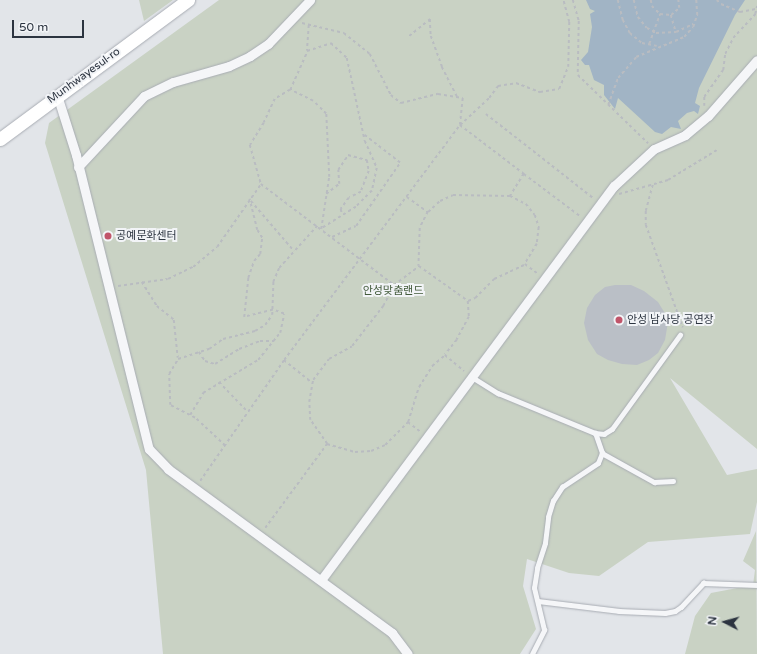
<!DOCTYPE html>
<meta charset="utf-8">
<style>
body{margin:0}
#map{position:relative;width:757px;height:654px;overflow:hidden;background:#e2e5e9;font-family:"Varela Round","Noto Sans KR",sans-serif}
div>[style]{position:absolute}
.green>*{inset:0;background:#c9d2c4}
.water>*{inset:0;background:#a1b4c5}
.building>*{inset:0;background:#babfc6}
.path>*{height:1.5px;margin-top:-0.75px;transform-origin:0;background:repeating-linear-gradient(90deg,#b9bcc1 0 3px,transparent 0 6px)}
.roads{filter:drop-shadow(0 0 1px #a8acb3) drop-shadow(0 0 1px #a8acb3)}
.lane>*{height:4.5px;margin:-2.25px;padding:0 2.25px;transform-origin:2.25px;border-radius:2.25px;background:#f5f6f8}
.street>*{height:9px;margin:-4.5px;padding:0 4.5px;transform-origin:4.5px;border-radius:4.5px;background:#f5f6f8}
.secondary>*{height:13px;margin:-6.5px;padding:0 6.5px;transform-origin:6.5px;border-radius:6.5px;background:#fff}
.dots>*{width:11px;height:11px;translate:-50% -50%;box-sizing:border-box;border:2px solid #f2f4f7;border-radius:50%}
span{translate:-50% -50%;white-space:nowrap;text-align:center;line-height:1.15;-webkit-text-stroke:4px #f2f4f7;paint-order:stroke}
.street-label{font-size:11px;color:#2c3440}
.poi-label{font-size:11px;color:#2c3440}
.left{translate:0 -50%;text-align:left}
.park-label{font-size:11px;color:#425a3b}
.north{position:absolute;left:705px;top:602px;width:40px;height:40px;-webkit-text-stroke:3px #f2f4f7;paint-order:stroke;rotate:276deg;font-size:11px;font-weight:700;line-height:16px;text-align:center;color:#2c3440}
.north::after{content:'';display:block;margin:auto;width:14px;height:18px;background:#2c3440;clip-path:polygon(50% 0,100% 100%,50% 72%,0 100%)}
.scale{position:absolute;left:12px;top:20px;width:72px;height:18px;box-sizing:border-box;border:2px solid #2c3440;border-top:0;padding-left:5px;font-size:12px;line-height:14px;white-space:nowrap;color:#2c3440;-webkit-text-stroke:3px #f2f4f7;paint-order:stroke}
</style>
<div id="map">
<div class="green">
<i style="clip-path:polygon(139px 0,173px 0,144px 21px)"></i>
<i style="clip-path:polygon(219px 0,757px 0,757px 449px,670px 378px,727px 475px,757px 469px,757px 502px,750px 534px,648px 542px,599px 576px,569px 573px,527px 559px,523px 586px,536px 629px,520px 654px,163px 654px,146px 470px,45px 143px,49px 123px)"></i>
<i style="clip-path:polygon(756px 531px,757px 654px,685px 654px,695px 616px,711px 593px,753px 585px,755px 570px,743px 561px)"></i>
</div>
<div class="water">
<i style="clip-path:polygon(586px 0,745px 0,735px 15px,699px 88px,695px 103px,700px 106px,698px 114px,694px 111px,687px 113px,678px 121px,681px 129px,671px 127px,662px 134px,655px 132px,618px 98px,615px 109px,604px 95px,604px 85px,594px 80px,589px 65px,585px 65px,581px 60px,588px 52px,592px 27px,590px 14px,595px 11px,590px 9px)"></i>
</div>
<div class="building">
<i style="clip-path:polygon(615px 285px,631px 285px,644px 291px,658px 302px,666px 315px,668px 322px,665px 340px,658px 353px,649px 360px,637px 365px,622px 364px,608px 360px,597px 354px,588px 340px,584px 323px,587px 308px,595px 295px,605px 287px)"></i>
</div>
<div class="path">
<i style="left:573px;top:0;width:22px;rotate:74deg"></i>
<i style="left:579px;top:21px;width:54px;rotate:91.1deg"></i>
<i style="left:578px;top:75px;width:98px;rotate:44.2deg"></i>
<i style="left:618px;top:0;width:21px;rotate:76deg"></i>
<i style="left:623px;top:20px;width:15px;rotate:62deg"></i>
<i style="left:630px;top:33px;width:16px;rotate:40deg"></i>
<i style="left:642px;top:43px;width:15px;rotate:11deg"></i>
<i style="left:634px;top:0;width:17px;rotate:77deg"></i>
<i style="left:638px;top:17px;width:14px;rotate:51deg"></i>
<i style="left:647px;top:28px;width:10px;rotate:29deg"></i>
<i style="left:656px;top:33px;width:20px;rotate:-3deg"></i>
<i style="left:676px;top:32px;width:19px;rotate:-25deg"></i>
<i style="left:651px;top:0;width:6px;rotate:81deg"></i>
<i style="left:652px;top:6px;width:11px;rotate:45deg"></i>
<i style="left:660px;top:14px;width:11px;rotate:5deg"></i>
<i style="left:671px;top:15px;width:11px;rotate:-41deg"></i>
<i style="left:679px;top:8px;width:8px;rotate:-97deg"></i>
<i style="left:717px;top:0;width:6px;rotate:45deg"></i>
<i style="left:721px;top:4px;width:21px;rotate:23deg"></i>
<i style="left:740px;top:12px;width:16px;rotate:-11deg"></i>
<i style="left:671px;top:15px;width:18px;rotate:74deg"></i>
<i style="left:302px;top:23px;width:43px;rotate:13.4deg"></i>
<i style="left:344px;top:33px;width:33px;rotate:39deg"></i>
<i style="left:370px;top:54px;width:46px;rotate:62.9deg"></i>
<i style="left:391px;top:95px;width:13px;rotate:39deg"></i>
<i style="left:401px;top:103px;width:38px;rotate:-14deg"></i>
<i style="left:438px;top:94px;width:25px;rotate:9deg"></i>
<i style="left:463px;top:98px;width:27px;rotate:96deg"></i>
<i style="left:309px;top:25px;width:26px;rotate:94deg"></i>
<i style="left:307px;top:51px;width:25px;rotate:-18deg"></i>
<i style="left:331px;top:43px;width:22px;rotate:43deg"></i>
<i style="left:347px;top:58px;width:85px;rotate:77.8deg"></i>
<i style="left:365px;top:141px;width:30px;rotate:66deg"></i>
<i style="left:377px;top:168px;width:24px;rotate:102deg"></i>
<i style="left:372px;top:191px;width:23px;rotate:135deg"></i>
<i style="left:356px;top:207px;width:41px;rotate:147.8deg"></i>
<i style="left:409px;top:36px;width:27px;rotate:-39deg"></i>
<i style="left:430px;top:19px;width:17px;rotate:87deg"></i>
<i style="left:431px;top:36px;width:33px;rotate:70deg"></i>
<i style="left:442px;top:67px;width:34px;rotate:63deg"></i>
<i style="left:649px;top:44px;width:32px;rotate:-70deg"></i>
<i style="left:290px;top:90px;width:42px;rotate:-65.9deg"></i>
<i style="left:608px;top:105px;width:29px;rotate:-70deg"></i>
<i style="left:618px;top:78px;width:28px;rotate:-49deg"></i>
<i style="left:636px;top:57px;width:52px;rotate:-22.6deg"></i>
<i style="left:684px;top:37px;width:13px;rotate:-48deg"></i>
<i style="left:693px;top:27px;width:13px;rotate:-72deg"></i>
<i style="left:697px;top:15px;width:15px;rotate:-94deg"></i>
<i style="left:704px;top:106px;width:9px;rotate:-90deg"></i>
<i style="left:704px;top:97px;width:33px;rotate:-55deg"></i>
<i style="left:723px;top:70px;width:16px;rotate:-83deg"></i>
<i style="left:725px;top:54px;width:18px;rotate:-63deg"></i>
<i style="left:733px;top:38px;width:33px;rotate:-47deg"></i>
<i style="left:755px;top:14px;width:8px;rotate:-76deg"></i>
<i style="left:486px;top:114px;width:136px;rotate:38.1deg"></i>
<i style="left:460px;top:125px;width:40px;rotate:-43deg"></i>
<i style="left:489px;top:98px;width:15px;rotate:-53deg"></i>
<i style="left:498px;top:86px;width:18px;rotate:-9deg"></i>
<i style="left:516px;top:83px;width:26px;rotate:21deg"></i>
<i style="left:540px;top:92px;width:19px;rotate:-9deg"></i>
<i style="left:559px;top:89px;width:24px;rotate:-68deg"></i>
<i style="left:568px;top:67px;width:45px;rotate:-88.7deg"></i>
<i style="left:569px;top:22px;width:23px;rotate:-105deg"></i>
<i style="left:524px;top:174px;width:70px;rotate:36.9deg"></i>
<i style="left:653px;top:185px;width:27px;rotate:105deg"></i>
<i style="left:646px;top:211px;width:14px;rotate:90deg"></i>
<i style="left:646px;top:225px;width:109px;rotate:70.2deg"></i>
<i style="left:326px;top:194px;width:16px;rotate:-38deg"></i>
<i style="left:339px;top:184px;width:14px;rotate:-94deg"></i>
<i style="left:338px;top:170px;width:18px;rotate:-56deg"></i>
<i style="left:348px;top:155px;width:20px;rotate:15deg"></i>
<i style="left:367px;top:160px;width:11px;rotate:80deg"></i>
<i style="left:369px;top:171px;width:22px;rotate:111deg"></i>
<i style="left:361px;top:192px;width:13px;rotate:153deg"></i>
<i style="left:349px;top:198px;width:14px;rotate:126deg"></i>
<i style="left:341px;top:209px;width:5px;rotate:79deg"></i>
<i style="left:619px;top:194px;width:51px;rotate:-15.9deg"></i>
<i style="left:668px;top:180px;width:57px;rotate:-31.5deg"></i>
<i style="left:407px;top:197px;width:26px;rotate:36deg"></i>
<i style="left:428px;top:212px;width:18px;rotate:117deg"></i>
<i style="left:420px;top:228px;width:38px;rotate:92deg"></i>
<i style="left:251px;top:201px;width:66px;rotate:49.3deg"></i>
<i style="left:428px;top:212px;width:16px;rotate:-43deg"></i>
<i style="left:440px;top:201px;width:14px;rotate:-25deg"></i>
<i style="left:453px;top:195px;width:57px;rotate:1deg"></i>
<i style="left:510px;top:196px;width:18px;rotate:27deg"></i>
<i style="left:526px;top:204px;width:14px;rotate:51deg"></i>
<i style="left:535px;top:215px;width:13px;rotate:72deg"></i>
<i style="left:539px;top:227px;width:17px;rotate:97deg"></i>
<i style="left:537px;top:244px;width:23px;rotate:121deg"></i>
<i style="left:525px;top:264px;width:15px;rotate:37deg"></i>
<i style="left:321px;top:229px;width:53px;rotate:-81.3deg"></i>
<i style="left:329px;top:177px;width:63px;rotate:-92.7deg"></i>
<i style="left:326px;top:114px;width:18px;rotate:-135deg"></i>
<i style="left:313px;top:101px;width:25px;rotate:-154deg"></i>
<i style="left:290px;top:90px;width:17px;rotate:149deg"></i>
<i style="left:275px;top:99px;width:26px;rotate:115deg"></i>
<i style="left:264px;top:123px;width:26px;rotate:122deg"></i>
<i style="left:250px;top:145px;width:41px;rotate:74.2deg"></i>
<i style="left:261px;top:184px;width:167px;rotate:37.2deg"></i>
<i style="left:332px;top:237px;width:26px;rotate:-25deg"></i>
<i style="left:356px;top:226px;width:77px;rotate:-55.1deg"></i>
<i style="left:400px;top:163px;width:46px;rotate:-142.1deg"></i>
<i style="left:142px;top:282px;width:28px;rotate:58deg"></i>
<i style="left:157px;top:306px;width:22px;rotate:39deg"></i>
<i style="left:174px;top:320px;width:38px;rotate:84deg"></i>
<i style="left:118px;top:286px;width:50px;rotate:-8deg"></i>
<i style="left:168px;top:279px;width:28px;rotate:-26deg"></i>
<i style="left:193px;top:267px;width:31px;rotate:-40deg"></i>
<i style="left:217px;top:247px;width:77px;rotate:-55.1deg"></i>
<i style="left:468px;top:301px;width:8px;rotate:-23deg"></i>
<i style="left:475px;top:298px;width:27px;rotate:-45deg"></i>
<i style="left:494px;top:279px;width:33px;rotate:-25deg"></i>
<i style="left:199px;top:352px;width:11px;rotate:56deg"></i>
<i style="left:205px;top:361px;width:10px;rotate:17deg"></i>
<i style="left:215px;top:364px;width:28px;rotate:-32deg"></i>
<i style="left:239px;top:349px;width:22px;rotate:-21deg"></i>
<i style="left:260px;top:341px;width:14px"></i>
<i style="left:284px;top:360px;width:36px;rotate:39deg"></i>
<i style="left:219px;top:382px;width:42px;rotate:46deg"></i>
<i style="left:190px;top:415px;width:26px;rotate:-59deg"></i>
<i style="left:203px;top:393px;width:64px;rotate:-31deg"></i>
<i style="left:258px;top:360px;width:35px;rotate:-51deg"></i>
<i style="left:280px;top:333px;width:19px;rotate:-78deg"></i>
<i style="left:284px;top:314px;width:12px;rotate:-160deg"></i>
<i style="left:273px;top:310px;width:30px;rotate:166deg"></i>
<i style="left:244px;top:317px;width:39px;rotate:-84deg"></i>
<i style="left:248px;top:278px;width:18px;rotate:-71deg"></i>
<i style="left:254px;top:261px;width:9px;rotate:-49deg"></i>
<i style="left:260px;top:254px;width:16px;rotate:-83deg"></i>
<i style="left:262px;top:238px;width:9px;rotate:-122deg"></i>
<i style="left:257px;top:230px;width:32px;rotate:-104deg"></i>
<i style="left:408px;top:422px;width:37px;rotate:-73deg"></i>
<i style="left:419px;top:387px;width:25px;rotate:-58deg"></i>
<i style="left:432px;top:366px;width:17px;rotate:-40deg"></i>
<i style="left:445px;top:355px;width:25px;rotate:40deg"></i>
<i style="left:327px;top:444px;width:29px;rotate:-125deg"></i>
<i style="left:310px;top:420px;width:18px;rotate:-93deg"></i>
<i style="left:309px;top:402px;width:22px;rotate:-80deg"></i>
<i style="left:313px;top:380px;width:26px;rotate:-53deg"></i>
<i style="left:329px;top:359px;width:26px;rotate:-29deg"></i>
<i style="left:352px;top:346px;width:51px;rotate:-52.2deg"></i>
<i style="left:383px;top:306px;width:24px;rotate:-62deg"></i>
<i style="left:394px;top:285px;width:31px;rotate:-37deg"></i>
<i style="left:419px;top:266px;width:60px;rotate:35.5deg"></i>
<i style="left:468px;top:301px;width:16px;rotate:86deg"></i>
<i style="left:469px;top:317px;width:26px;rotate:118deg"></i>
<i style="left:457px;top:340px;width:19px;rotate:129deg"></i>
<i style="left:225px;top:446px;width:41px;rotate:-137deg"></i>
<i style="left:195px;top:418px;width:28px;rotate:-153deg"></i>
<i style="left:170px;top:405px;width:31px;rotate:-92deg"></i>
<i style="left:169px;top:374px;width:17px;rotate:-59deg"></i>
<i style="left:178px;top:359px;width:33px;rotate:-18deg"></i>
<i style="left:209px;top:349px;width:17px;rotate:-36deg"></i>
<i style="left:223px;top:339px;width:33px;rotate:-14deg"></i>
<i style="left:255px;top:331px;width:12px;rotate:-31deg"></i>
<i style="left:265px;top:325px;width:12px;rotate:-55deg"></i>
<i style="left:272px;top:315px;width:33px;rotate:-88deg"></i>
<i style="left:273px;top:282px;width:15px;rotate:-67deg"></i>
<i style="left:279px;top:268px;width:57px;rotate:-47.9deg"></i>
<i style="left:200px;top:481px;width:147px;rotate:-55.2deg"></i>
<i style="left:284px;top:360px;width:294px;rotate:-53.2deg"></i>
<i style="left:460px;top:125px;width:81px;rotate:37.4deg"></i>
<i style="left:524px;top:174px;width:26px;rotate:122deg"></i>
<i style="left:265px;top:528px;width:104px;rotate:-53.6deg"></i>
<i style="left:327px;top:444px;width:29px;rotate:16deg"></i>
<i style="left:355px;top:452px;width:16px;rotate:-4deg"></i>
<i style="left:371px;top:451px;width:15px;rotate:-23deg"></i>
<i style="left:385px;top:445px;width:33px;rotate:-45deg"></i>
<i style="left:408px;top:422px;width:16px;rotate:38deg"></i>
</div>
<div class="roads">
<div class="lane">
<i style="left:472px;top:377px;width:31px;rotate:32deg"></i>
<i style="left:498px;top:393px;width:105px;rotate:22.4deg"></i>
<i style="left:595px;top:433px;width:9px;rotate:6deg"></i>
<i style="left:604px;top:434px;width:9px;rotate:-32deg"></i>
<i style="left:612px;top:429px;width:116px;rotate:-54.1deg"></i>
<i style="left:602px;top:453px;width:60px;rotate:29.1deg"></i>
<i style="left:654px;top:482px;width:19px;rotate:-3deg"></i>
<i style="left:538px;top:601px;width:82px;rotate:7deg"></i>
<i style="left:619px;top:611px;width:46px;rotate:2.5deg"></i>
<i style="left:665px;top:613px;width:10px;rotate:-11deg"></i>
<i style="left:675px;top:611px;width:7px;rotate:-34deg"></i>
<i style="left:681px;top:607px;width:33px;rotate:-47deg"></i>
<i style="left:703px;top:583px;width:54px;rotate:2.1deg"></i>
<i style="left:532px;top:654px;width:27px;rotate:-63deg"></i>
<i style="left:544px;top:630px;width:43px;rotate:-103.4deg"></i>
<i style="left:534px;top:588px;width:20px;rotate:-81deg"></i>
<i style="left:537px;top:568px;width:26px;rotate:-72deg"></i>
<i style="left:545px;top:543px;width:26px;rotate:-83deg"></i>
<i style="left:548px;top:517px;width:17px;rotate:-73deg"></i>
<i style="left:553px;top:501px;width:17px;rotate:-57deg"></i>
<i style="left:562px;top:487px;width:43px;rotate:-33.7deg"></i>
<i style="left:598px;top:463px;width:11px;rotate:-68deg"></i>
<i style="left:602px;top:453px;width:21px;rotate:-109deg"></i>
</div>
<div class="street">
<i style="left:57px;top:95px;width:63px;rotate:72.4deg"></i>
<i style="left:76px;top:155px;width:303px;rotate:76.1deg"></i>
<i style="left:149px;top:449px;width:28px;rotate:46deg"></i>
<i style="left:168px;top:469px;width:278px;rotate:36.2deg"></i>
<i style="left:392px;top:633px;width:26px;rotate:53deg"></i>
<i style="left:78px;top:167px;width:97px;rotate:-47.1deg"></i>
<i style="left:144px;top:96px;width:32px;rotate:-26deg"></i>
<i style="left:173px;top:82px;width:58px;rotate:-15.9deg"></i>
<i style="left:229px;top:66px;width:23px;rotate:-25deg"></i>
<i style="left:250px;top:56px;width:22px;rotate:-34deg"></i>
<i style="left:268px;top:44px;width:61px;rotate:-46.3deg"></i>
<i style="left:321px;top:580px;width:491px;rotate:-53.4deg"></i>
<i style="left:614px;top:186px;width:54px;rotate:-42.8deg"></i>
<i style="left:654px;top:149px;width:34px;rotate:-24deg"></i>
<i style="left:685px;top:135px;width:30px;rotate:-40deg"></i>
<i style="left:708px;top:116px;width:74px;rotate:-48.8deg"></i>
</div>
<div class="secondary">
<i style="left:0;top:139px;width:234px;rotate:-36.5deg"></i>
</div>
</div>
<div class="dots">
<i style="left:108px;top:236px;background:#c1556a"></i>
<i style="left:619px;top:320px;background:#c1556a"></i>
</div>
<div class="street-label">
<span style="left:84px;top:76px;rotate:-36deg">Munhwayesul-ro</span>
</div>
<div class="poi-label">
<span class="left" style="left:116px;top:236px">공예문화센터</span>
<span class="left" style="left:627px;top:320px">안성 남사당 공연장</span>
</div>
<div class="park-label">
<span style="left:393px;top:291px">안성맞춤랜드</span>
</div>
<div class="north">N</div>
<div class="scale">50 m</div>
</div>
